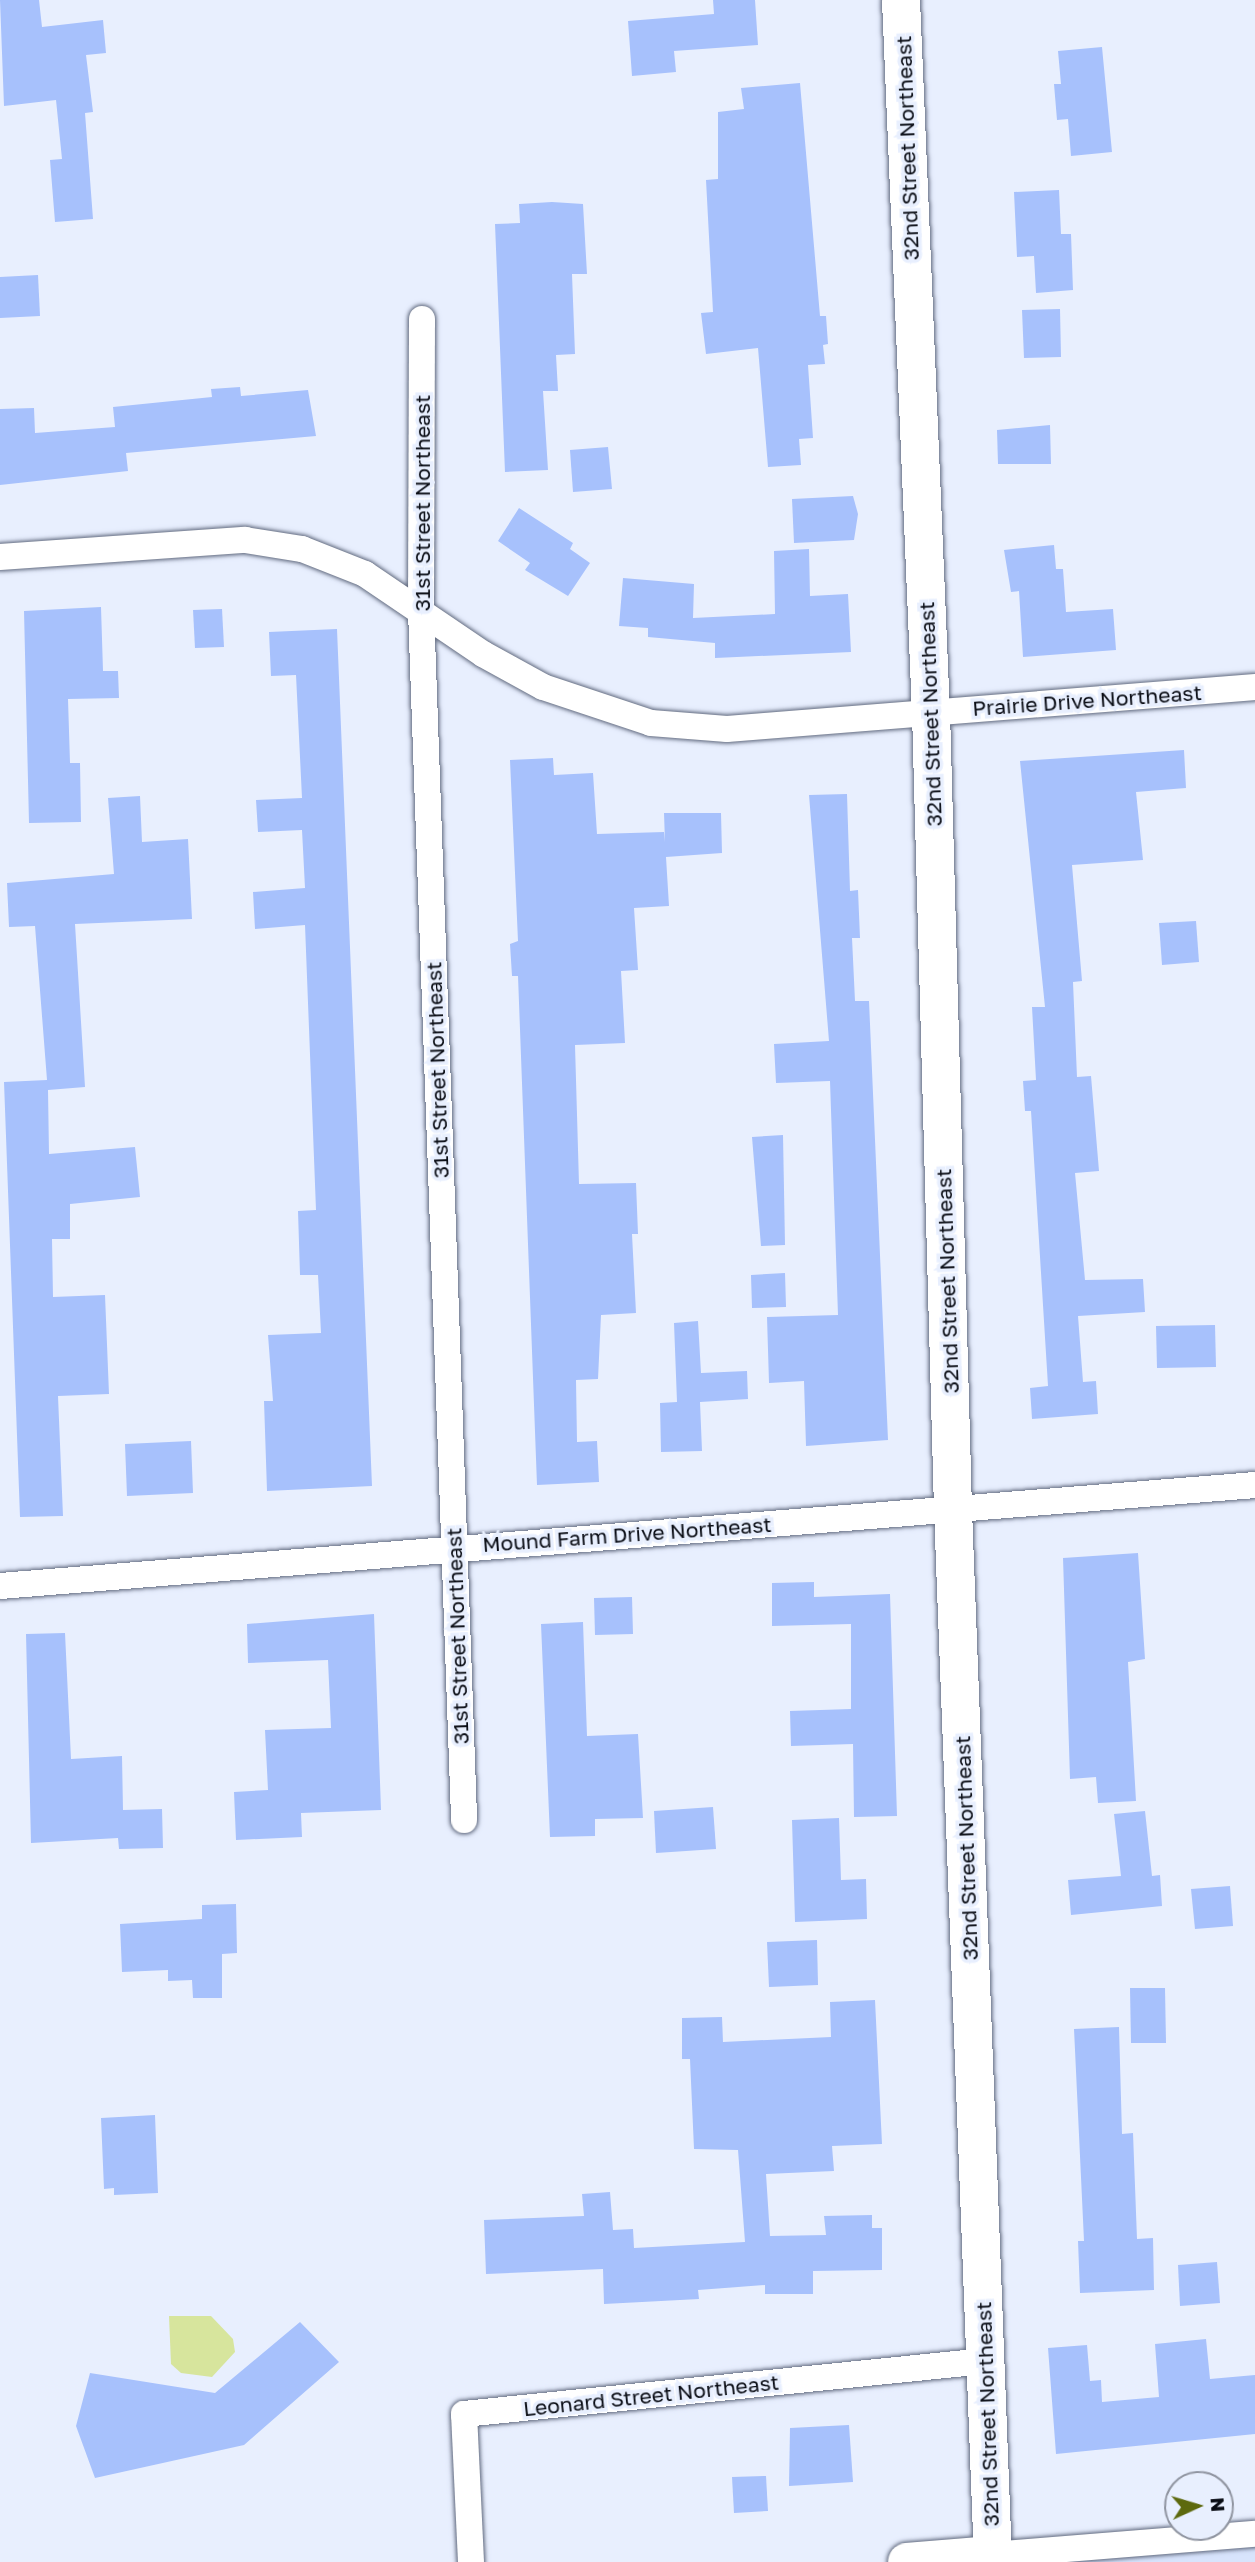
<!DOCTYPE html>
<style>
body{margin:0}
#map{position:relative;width:1255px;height:2562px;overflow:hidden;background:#e8effe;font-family:"Golos Text",sans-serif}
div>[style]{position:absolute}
.built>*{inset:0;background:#d8e4fc}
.green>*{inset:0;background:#d7e59d}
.building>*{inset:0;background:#a7c1fc}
.roads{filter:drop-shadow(0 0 2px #626b80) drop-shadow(0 0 2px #626b80)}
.street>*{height:26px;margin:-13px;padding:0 13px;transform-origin:13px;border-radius:13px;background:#fff}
.secondary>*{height:38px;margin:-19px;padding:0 19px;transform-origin:19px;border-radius:19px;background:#fff}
span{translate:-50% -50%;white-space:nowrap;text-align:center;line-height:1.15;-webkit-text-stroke:7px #e8effe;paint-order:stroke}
.street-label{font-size:21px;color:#090c14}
.north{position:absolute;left:1164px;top:2471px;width:70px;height:70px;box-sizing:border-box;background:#e8effe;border:2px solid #8f94a0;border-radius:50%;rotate:86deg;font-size:19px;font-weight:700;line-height:28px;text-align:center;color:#090c14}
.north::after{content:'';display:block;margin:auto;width:24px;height:32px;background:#5d690e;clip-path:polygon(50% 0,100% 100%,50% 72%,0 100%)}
</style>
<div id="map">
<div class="built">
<i style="clip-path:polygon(1255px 2534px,1255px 2562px,993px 2562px)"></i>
</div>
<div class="green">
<i style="clip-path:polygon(169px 2316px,211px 2316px,233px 2339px,235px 2352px,212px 2377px,181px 2373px,171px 2364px)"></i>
</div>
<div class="building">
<i style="clip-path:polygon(0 0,39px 0,42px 27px,103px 20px,106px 53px,86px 55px,93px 112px,85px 113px,93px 219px,55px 222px,50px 160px,62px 159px,56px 100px,4px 106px)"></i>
<i style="clip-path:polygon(713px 0,755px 0,758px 45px,674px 51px,676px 72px,632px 76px,628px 21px,714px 14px)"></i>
<i style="clip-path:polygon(1102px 47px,1112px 152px,1071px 156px,1068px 119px,1057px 120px,1054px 84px,1061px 84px,1058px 51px)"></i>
<i style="clip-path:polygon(800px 83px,820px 316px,826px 316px,828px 344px,823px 345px,825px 364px,808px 365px,813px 438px,799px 439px,801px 465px,768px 467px,758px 348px,706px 354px,701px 313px,713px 312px,706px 180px,718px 179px,718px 112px,744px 109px,741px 88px)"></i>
<i style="clip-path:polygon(1059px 190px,1061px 234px,1071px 234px,1073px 290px,1036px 293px,1034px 256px,1017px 257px,1014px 192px)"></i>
<i style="clip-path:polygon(552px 202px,583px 204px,587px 274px,572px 274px,575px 354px,556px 355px,558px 391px,543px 391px,548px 470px,505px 472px,495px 224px,520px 223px,519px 204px)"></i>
<i style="clip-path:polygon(38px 275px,40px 316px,0 318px,0 277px)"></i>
<i style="clip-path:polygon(1060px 309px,1061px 357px,1024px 358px,1022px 310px)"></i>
<i style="clip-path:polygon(240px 387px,241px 396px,308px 390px,316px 436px,126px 453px,128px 471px,0 485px,0 409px,34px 408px,35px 433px,115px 427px,113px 407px,212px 397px,211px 389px)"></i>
<i style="clip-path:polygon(1050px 425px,1051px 464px,998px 464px,997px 430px)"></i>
<i style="clip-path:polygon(608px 447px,612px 489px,573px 492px,570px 450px)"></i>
<i style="clip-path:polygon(853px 496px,858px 514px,854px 540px,794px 543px,792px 499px)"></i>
<i style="clip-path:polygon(519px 508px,573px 543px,570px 549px,590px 563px,568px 596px,525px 570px,530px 563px,498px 541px)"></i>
<i style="clip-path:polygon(1054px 545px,1056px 569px,1063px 569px,1066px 612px,1113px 609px,1116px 650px,1023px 657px,1019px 591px,1011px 592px,1004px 550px)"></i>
<i style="clip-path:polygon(809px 549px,810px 596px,848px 594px,851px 652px,715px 658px,715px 643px,648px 637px,648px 628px,619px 626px,623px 578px,694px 584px,693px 618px,775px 614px,774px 551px)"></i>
<i style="clip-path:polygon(101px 607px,103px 671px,118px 671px,119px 698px,68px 699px,70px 763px,80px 763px,81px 822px,29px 823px,24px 611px)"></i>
<i style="clip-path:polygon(222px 609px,224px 647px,195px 648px,193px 610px)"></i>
<i style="clip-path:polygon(337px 629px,372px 1486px,267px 1491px,264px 1401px,273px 1401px,268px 1335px,321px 1333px,318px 1275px,300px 1275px,298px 1211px,316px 1210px,305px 925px,255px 929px,253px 892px,305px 888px,302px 830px,258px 832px,256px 800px,302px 798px,296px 675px,271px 676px,269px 632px)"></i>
<i style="clip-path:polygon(1184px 750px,1186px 788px,1136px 792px,1143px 860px,1072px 865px,1082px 981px,1073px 982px,1077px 1077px,1091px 1076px,1099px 1171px,1075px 1173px,1085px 1280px,1143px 1279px,1145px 1312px,1078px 1316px,1083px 1382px,1096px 1381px,1098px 1414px,1032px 1419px,1030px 1388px,1048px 1386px,1031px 1111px,1025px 1111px,1023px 1081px,1036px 1080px,1032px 1007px,1045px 1007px,1020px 761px)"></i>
<i style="clip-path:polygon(553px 758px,554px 775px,593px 773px,597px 834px,664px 832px,665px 842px,664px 813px,721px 813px,722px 853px,666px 857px,669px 906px,634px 908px,638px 970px,621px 971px,625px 1043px,575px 1045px,579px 1184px,636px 1183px,638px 1234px,632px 1234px,636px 1313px,601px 1315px,598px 1379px,576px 1380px,577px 1442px,597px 1441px,599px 1482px,537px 1485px,518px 976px,512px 976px,510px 944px,518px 941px,510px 760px)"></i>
<i style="clip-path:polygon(847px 794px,850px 891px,858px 890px,860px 938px,852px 938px,855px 1001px,869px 1001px,888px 1440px,806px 1446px,804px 1381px,769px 1383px,767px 1317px,838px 1315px,830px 1081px,776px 1083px,774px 1044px,829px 1041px,809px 795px)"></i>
<i style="clip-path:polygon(140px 796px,142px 842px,188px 839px,192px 919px,75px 924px,85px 1087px,48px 1090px,49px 1154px,135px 1147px,140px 1197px,70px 1204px,70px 1239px,52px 1239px,53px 1297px,105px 1295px,109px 1394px,58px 1396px,63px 1516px,20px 1517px,4px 1082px,47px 1080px,35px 926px,9px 927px,7px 883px,114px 874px,108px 798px)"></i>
<i style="clip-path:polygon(1196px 921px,1199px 962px,1162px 965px,1159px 923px)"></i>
<i style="clip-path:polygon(783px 1135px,785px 1245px,761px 1246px,752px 1137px)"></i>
<i style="clip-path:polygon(785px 1273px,786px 1307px,752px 1308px,751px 1275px)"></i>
<i style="clip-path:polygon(698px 1321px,701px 1373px,747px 1371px,748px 1399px,700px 1402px,702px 1451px,661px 1452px,660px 1403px,677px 1402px,674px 1323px)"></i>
<i style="clip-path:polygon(1215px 1325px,1216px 1367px,1157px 1368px,1156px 1326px)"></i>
<i style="clip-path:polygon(191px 1441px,193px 1493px,127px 1496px,125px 1444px)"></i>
<i style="clip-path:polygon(1138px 1553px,1145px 1659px,1128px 1662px,1136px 1801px,1098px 1803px,1096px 1777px,1070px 1779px,1063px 1558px)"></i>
<i style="clip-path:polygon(814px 1582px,814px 1597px,890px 1594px,897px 1816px,854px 1817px,853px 1744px,791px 1746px,790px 1711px,851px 1709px,851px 1624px,772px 1626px,772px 1583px)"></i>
<i style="clip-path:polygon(632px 1597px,633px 1634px,595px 1635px,594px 1598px)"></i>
<i style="clip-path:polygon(374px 1614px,381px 1810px,301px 1813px,302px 1837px,236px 1840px,234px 1792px,268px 1790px,265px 1730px,331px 1728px,328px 1660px,248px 1663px,247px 1624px)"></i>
<i style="clip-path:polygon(583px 1622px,587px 1736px,638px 1734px,643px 1818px,595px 1819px,595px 1836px,550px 1837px,541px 1624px)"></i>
<i style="clip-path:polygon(65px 1633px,71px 1759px,122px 1756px,123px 1810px,162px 1809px,163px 1848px,119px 1849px,118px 1838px,31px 1843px,26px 1634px)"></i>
<i style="clip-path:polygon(713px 1807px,716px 1849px,656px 1853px,654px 1811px)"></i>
<i style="clip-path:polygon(1145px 1811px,1152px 1876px,1160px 1875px,1162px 1906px,1071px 1915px,1068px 1880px,1121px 1876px,1114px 1814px)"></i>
<i style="clip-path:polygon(839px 1818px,841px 1880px,866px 1879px,867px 1919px,795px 1922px,792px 1820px)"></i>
<i style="clip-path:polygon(1230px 1886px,1233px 1926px,1195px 1929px,1191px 1889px)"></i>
<i style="clip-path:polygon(236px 1904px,237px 1953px,222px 1954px,222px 1998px,193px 1998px,192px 1980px,168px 1981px,168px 1970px,122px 1972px,120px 1924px,202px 1919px,202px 1905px)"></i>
<i style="clip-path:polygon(817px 1940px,818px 1985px,769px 1987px,767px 1942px)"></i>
<i style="clip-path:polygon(1130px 1988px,1165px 1988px,1166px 2043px,1131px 2043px)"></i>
<i style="clip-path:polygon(875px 2000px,882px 2144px,832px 2146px,834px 2171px,766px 2174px,770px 2236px,826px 2235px,824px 2216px,872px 2215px,872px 2228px,882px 2228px,882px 2270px,813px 2271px,813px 2294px,765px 2294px,765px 2285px,698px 2290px,699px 2299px,604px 2304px,603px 2269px,486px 2274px,484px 2220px,584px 2216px,582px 2194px,610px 2192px,613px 2230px,633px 2229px,634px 2248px,745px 2242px,738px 2150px,694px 2149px,690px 2059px,682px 2059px,682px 2018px,722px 2017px,723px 2042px,831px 2037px,830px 2002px)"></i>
<i style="clip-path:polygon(1119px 2027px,1122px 2134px,1133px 2133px,1137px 2239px,1153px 2238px,1154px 2290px,1080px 2293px,1078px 2241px,1084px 2241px,1074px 2029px)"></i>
<i style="clip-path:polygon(155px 2115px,158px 2193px,114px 2195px,114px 2188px,104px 2189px,101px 2118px)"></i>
<i style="clip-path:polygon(1217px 2262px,1220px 2303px,1180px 2306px,1178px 2265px)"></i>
<i style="clip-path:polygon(300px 2322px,339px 2362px,244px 2445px,95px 2478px,76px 2426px,90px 2373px,215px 2393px)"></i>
<i style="clip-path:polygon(1206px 2339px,1210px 2379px,1255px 2375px,1255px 2434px,1056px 2454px,1048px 2348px,1087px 2345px,1090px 2381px,1101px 2380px,1102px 2402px,1159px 2397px,1155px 2344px)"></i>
<i style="clip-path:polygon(849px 2425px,853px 2482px,789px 2486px,790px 2428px)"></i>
<i style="clip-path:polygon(766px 2476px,768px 2511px,734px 2513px,732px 2477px)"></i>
</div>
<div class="roads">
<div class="street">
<i style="left:422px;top:319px;width:291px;rotate:90.2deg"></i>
<i style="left:421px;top:610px;width:1211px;rotate:87.96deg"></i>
<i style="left:0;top:557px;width:246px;rotate:-4deg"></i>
<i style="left:245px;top:540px;width:58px;rotate:9deg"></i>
<i style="left:302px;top:549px;width:68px;rotate:21.6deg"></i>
<i style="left:365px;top:574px;width:143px;rotate:34.1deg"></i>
<i style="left:483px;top:654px;width:68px;rotate:28.8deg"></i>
<i style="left:543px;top:687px;width:114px;rotate:18.4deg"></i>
<i style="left:651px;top:723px;width:76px;rotate:4.5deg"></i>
<i style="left:727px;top:729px;width:530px;rotate:-4.55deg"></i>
<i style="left:0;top:1586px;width:1259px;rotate:-4.6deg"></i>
<i style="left:992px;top:2555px;width:264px;rotate:-4.6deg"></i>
<i style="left:471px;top:2562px;width:148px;rotate:-92.7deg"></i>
<i style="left:464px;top:2414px;width:524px;rotate:-5.81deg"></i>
</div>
<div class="secondary">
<i style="left:901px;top:0;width:713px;rotate:87.59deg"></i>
<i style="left:931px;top:712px;width:798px;rotate:88.42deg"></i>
<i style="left:953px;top:1510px;width:1053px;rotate:87.82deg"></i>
<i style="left:907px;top:2562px;width:85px;rotate:-4.7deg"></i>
</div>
</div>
<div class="street-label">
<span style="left:907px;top:148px;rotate:-92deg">32nd Street Northeast</span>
<span style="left:422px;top:503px;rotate:-90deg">31st Street Northeast</span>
<span style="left:1087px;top:700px;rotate:-4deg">Prairie Drive Northeast</span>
<span style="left:930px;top:714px;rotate:-92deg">32nd Street Northeast</span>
<span style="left:437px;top:1070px;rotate:-92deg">31st Street Northeast</span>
<span style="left:947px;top:1281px;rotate:-92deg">32nd Street Northeast</span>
<span style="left:627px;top:1534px;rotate:-4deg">Mound Farm Drive Northeast</span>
<span style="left:457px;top:1636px;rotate:-92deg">31st Street Northeast</span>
<span style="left:966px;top:1848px;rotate:-92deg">32nd Street Northeast</span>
<span style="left:651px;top:2395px;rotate:-6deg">Leonard Street Northeast</span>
<span style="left:987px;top:2414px;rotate:-92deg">32nd Street Northeast</span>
</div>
<div class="north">N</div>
</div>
